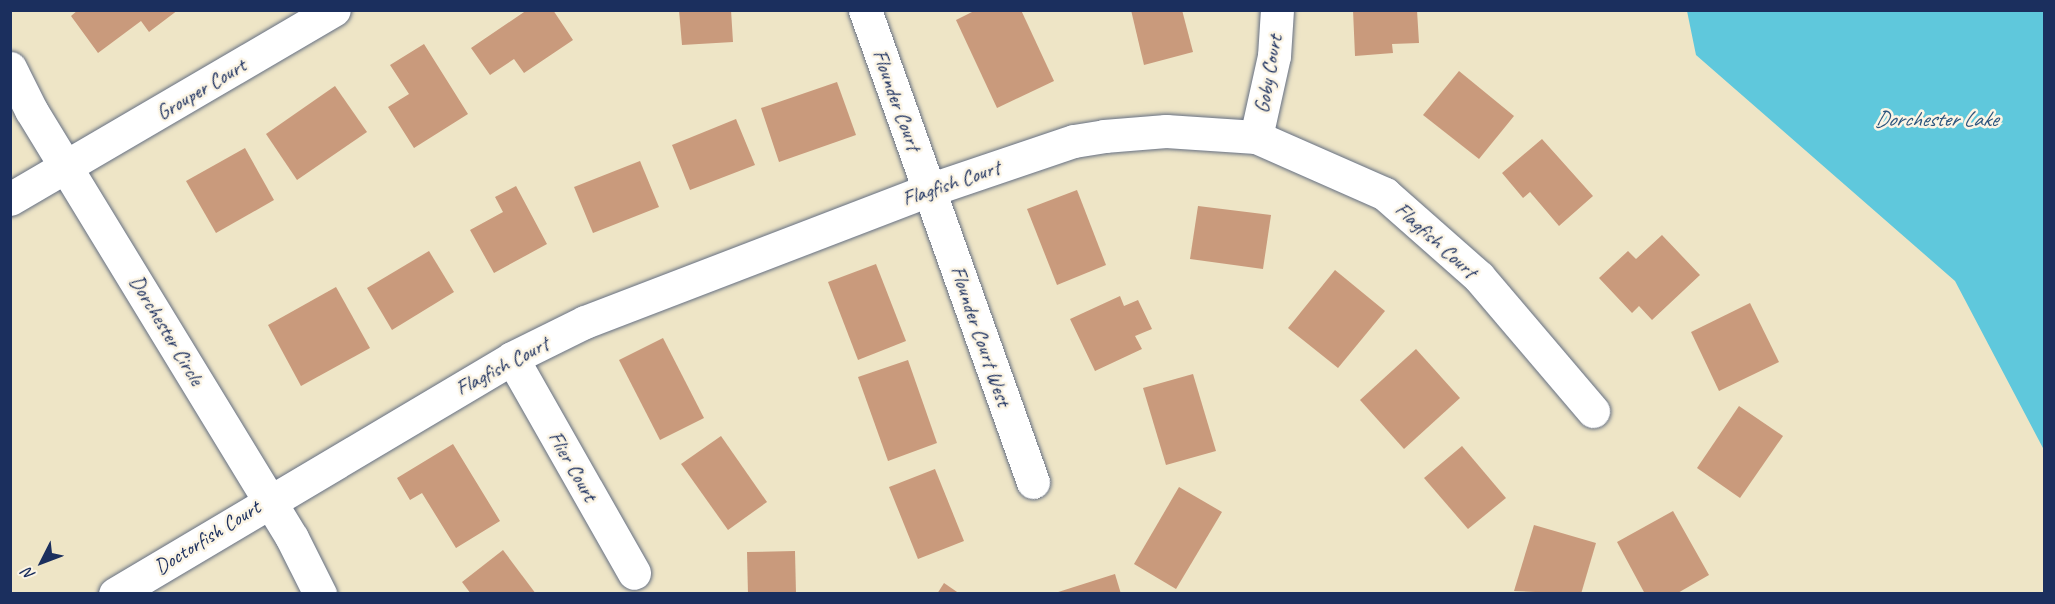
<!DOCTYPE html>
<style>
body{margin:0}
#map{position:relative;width:2055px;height:604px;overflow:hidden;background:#eee5c6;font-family:Caveat,sans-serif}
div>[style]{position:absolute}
.water>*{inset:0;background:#5fc8dc}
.building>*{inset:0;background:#c99a7c}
.roads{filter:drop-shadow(0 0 2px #656f82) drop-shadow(0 0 2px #656f82)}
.street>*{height:33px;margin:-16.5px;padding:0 16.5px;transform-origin:16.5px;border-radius:16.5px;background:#fff}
span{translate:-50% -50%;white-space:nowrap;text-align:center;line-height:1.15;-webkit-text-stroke:5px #fcf5e5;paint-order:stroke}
.street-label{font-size:21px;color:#1b2f5e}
.water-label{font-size:22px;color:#2c557e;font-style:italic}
.frame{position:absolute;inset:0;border:12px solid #1b2f5e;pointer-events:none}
.north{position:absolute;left:12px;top:532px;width:60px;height:60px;-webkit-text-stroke:4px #fcf5e5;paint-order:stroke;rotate:228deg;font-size:16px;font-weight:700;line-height:24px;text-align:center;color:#1b2f5e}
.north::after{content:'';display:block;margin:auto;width:21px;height:27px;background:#1b2f5e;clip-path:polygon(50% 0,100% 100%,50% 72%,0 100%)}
</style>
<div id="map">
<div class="water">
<i style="clip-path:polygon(1687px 11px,2044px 11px,2044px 450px,1955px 281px,1696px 55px)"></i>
</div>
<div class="building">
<i style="clip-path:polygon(78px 10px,178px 10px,149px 32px,141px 21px,98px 53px,71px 16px)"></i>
<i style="clip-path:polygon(527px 10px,553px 10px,573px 40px,524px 73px,514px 59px,490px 75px,471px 48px)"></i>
<i style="clip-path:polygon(679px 10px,731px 10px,733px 42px,682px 45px)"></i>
<i style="clip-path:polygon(976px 10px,1021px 10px,1054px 81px,997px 108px,956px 20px)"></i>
<i style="clip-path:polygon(1131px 10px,1182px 10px,1193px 52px,1144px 65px)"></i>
<i style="clip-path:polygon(1353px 10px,1417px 10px,1419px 43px,1392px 44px,1393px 53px,1355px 56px)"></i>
<i style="clip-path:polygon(424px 44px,468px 114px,414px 148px,388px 107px,409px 94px,390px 65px)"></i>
<i style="clip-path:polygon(1459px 71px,1514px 116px,1479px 159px,1423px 115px)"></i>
<i style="clip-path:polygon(837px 82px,856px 135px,779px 162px,761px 108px)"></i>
<i style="clip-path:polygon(335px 86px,367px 132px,297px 180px,266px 134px)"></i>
<i style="clip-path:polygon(736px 119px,755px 165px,690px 190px,672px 145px)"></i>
<i style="clip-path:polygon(1542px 139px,1593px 196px,1559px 226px,1530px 192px,1523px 198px,1502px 173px)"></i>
<i style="clip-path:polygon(245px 148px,274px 200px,216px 233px,186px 181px)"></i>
<i style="clip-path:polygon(640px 161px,659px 207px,593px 233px,574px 187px)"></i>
<i style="clip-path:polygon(516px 186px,547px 244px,494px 273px,470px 230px,503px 212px,495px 197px)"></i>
<i style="clip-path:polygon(1077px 190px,1106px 265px,1057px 285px,1027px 209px)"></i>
<i style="clip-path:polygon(1198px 206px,1271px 215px,1263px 269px,1190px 259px)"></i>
<i style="clip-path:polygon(1662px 235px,1700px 275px,1652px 320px,1639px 306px,1632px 313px,1599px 278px,1628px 251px,1636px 259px)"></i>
<i style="clip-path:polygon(429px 251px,454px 292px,392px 330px,367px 288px)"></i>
<i style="clip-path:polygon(876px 264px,906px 341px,858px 360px,828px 282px)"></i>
<i style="clip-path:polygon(1335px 270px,1385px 311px,1338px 368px,1288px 328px)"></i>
<i style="clip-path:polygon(336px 287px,370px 348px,301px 386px,268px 325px)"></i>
<i style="clip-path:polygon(1120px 296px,1124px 306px,1138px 300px,1152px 329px,1135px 336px,1142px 349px,1095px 371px,1070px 319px)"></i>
<i style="clip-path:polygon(1750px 303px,1779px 362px,1719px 391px,1691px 332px)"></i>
<i style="clip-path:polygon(663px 338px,704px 418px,660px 440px,619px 360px)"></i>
<i style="clip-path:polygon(1416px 349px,1460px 398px,1404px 449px,1360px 400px)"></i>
<i style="clip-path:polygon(908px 360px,937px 443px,888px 461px,858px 377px)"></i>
<i style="clip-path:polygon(1193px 374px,1216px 451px,1166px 465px,1143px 388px)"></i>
<i style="clip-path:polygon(1739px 406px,1783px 436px,1740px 498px,1697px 468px)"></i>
<i style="clip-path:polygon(721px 436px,767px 502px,728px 530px,681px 464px)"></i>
<i style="clip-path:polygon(453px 444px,500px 521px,456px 548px,422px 493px,410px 500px,397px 478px)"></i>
<i style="clip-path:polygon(1462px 446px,1506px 498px,1468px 529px,1424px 478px)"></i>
<i style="clip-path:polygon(935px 469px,964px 541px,918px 559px,889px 487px)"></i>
<i style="clip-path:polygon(1179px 487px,1222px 512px,1176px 589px,1134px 564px)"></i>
<i style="clip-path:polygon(1673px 511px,1709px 575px,1676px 594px,1645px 594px,1617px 542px)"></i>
<i style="clip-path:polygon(1534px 525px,1596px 543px,1581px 594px,1514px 591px)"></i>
<i style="clip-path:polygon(503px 550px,536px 594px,471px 594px,462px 582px)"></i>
<i style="clip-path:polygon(795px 551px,796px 594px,748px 594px,747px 552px)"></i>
<i style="clip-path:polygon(1115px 574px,1121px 594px,1055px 594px,1055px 593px)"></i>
<i style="clip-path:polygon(944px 583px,960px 594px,937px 594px)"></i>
</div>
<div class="roads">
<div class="street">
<i style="left:865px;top:10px;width:501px;rotate:70.41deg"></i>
<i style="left:10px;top:68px;width:47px;rotate:63.4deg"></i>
<i style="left:31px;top:110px;width:501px;rotate:58.62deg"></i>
<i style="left:292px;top:538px;width:63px;rotate:63.4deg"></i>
<i style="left:1256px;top:137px;width:83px;rotate:-77.5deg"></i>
<i style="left:1274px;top:56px;width:46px;rotate:-86.3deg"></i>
<i style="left:10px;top:199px;width:375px;rotate:-30.3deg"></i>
<i style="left:512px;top:358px;width:247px;rotate:60.4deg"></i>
<i style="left:115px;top:594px;width:462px;rotate:-30.7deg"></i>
<i style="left:512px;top:358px;width:81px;rotate:-26.3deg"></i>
<i style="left:585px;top:322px;width:368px;rotate:-21deg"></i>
<i style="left:929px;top:190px;width:153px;rotate:-18.7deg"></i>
<i style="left:1074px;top:141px;width:30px;rotate:-9deg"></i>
<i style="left:1104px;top:136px;width:62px;rotate:-4.6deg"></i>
<i style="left:1166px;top:131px;width:90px;rotate:3.8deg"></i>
<i style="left:1256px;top:137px;width:141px;rotate:23.8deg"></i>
<i style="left:1385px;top:194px;width:125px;rotate:41.4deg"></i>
<i style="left:1479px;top:277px;width:176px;rotate:49.6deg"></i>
</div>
</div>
<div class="street-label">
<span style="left:1268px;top:74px;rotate:-80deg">Goby Court</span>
<span style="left:201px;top:89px;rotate:-31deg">Grouper Court</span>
<span style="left:897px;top:100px;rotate:70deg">Flounder Court</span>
<span style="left:951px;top:183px;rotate:-19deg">Flagfish Court</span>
<span style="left:1436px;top:240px;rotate:42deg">Flagfish Court</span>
<span style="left:167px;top:330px;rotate:59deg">Dorchester Circle</span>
<span style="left:981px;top:336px;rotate:71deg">Flounder Court West</span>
<span style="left:502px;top:366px;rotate:-28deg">Flagfish Court</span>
<span style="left:573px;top:466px;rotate:60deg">Flier Court</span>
<span style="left:207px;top:537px;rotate:-32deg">Doctorfish Court</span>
</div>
<div class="water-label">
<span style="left:1936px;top:120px">Dorchester Lake</span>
</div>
<div class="frame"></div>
<div class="north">N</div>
</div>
